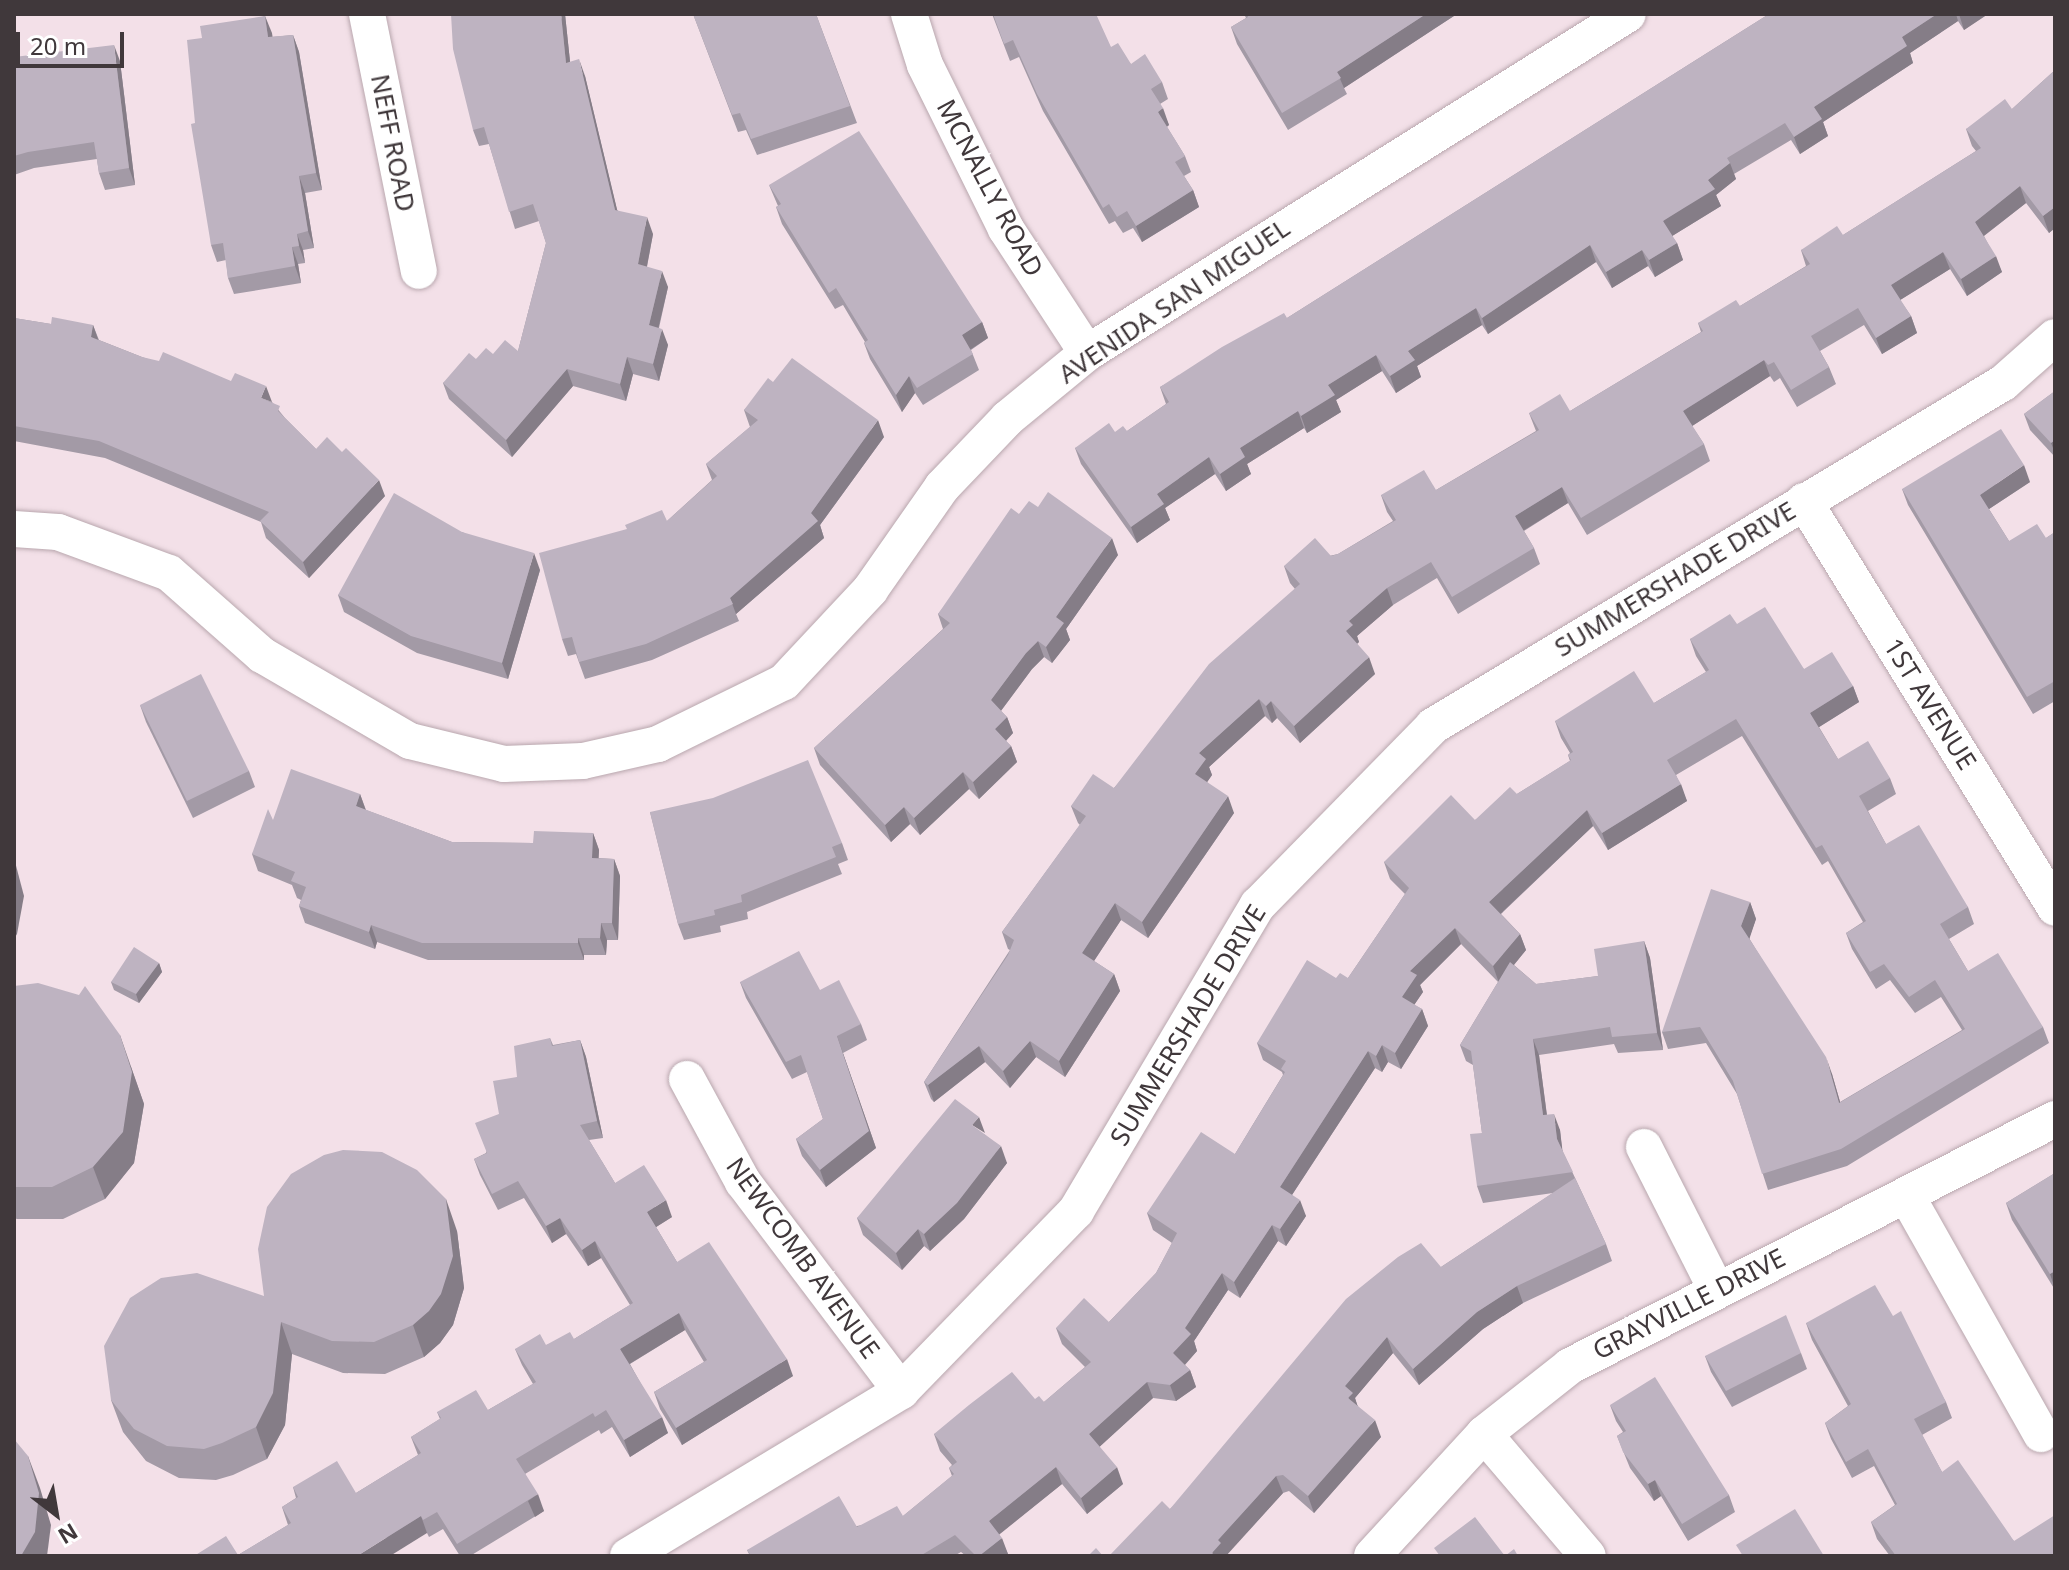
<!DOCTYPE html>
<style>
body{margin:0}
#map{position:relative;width:2069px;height:1570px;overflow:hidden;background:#f3e0e8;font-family:"Noto Sans",sans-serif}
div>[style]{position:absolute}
.roads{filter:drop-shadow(0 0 2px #b9a7ae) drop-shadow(0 0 2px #b9a7ae)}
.street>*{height:36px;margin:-18px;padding:0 18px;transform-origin:18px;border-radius:18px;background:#fff}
.wall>*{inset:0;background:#a39aa6}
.shaded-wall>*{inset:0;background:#857d87}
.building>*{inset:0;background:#beb3c1}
span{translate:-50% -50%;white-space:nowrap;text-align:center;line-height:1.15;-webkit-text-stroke:6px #fff;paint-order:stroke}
.street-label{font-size:26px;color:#40383b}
.frame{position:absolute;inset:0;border:16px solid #40383b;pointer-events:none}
.north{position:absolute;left:16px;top:1474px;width:80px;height:80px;-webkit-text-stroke:6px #fff;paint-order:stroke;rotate:149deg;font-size:22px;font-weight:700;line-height:32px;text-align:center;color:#40383b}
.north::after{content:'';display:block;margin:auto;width:28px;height:36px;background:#40383b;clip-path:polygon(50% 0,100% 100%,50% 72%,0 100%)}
.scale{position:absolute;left:16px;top:32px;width:108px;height:36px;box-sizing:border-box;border:4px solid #40383b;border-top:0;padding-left:10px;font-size:24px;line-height:28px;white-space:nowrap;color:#40383b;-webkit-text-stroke:6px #fff;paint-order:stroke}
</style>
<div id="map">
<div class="roads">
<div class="street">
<i style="left:367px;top:14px;width:262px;rotate:78.6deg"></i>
<i style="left:909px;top:14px;width:53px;rotate:72.6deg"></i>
<i style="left:925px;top:65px;width:183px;rotate:63.7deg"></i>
<i style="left:1006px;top:229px;width:148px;rotate:56.8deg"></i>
<i style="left:1804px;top:501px;width:478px;rotate:58.3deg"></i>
<i style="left:14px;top:529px;width:44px;rotate:3.9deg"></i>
<i style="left:58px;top:532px;width:118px;rotate:20.3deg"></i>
<i style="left:169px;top:573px;width:124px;rotate:41.4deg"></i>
<i style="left:262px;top:655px;width:171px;rotate:30.2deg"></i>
<i style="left:410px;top:741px;width:97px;rotate:13.7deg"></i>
<i style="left:504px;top:764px;width:79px;rotate:-2.2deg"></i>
<i style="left:583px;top:761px;width:77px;rotate:-12.8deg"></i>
<i style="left:658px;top:744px;width:140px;rotate:-26.2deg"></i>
<i style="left:784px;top:682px;width:126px;rotate:-46.9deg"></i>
<i style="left:870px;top:590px;width:126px;rotate:-55deg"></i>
<i style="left:942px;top:487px;width:95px;rotate:-46.3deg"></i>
<i style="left:1008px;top:418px;width:102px;rotate:-39.4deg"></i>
<i style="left:1087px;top:353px;width:638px;rotate:-32.07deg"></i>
<i style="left:687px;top:1079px;width:117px;rotate:61.5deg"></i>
<i style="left:743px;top:1182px;width:262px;rotate:52.9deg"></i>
<i style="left:1644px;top:1147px;width:157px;rotate:63.1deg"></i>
<i style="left:1908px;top:1198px;width:271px;rotate:60.6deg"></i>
<i style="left:1484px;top:1434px;width:160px;rotate:49.6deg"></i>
<i style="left:628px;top:1556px;width:319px;rotate:-31.1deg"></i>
<i style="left:901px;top:1391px;width:251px;rotate:-45.8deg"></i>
<i style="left:1076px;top:1211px;width:356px;rotate:-59.3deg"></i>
<i style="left:1258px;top:905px;width:250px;rotate:-45.6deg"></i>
<i style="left:1433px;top:726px;width:665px;rotate:-31.04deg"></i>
<i style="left:2003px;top:383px;width:69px;rotate:-41.5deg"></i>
<i style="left:1372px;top:1556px;width:166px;rotate:-47.4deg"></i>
<i style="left:1484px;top:1434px;width:110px;rotate:-38.3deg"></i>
<i style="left:1570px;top:1366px;width:544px;rotate:-26.99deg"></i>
</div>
</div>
<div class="wall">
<i style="clip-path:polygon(565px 14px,570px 62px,585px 76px,617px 210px,653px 234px,647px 267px,668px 287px,659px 328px,668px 345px,659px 381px,633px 374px,626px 401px,573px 386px,512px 457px,449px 399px,443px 383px,476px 359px,493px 354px,518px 351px,546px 243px,539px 221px,515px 229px,489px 144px,479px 146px,473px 130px)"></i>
<i style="clip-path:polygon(693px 14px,816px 14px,857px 123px,757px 155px,746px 130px,738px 132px)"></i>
<i style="clip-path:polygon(992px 14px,1111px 47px,1131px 64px,1162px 82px,1168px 99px,1160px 104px,1169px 125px,1167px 127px,1185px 156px,1191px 172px,1184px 176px,1193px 190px,1199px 207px,1142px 242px,1133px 228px,1123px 233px,1115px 221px,1109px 224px,1043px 111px,1019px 57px,1010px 61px)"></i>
<i style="clip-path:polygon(1244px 14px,1457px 14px,1344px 88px,1347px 94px,1288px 130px,1237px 44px,1231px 27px,1246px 18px)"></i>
<i style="clip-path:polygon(1769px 14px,1988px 14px,1964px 30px,1958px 21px,1910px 53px,1913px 63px,1823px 122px,1828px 136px,1800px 154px,1791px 140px,1734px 174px,1736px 179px,1716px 195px,1721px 206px,1672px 236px,1677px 243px,1683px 260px,1655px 277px,1648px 266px,1612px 288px,1596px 262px,1488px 334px,1482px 325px,1417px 366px,1421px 377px,1396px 393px,1382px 371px,1336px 400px,1341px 412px,1307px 433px,1304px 428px,1247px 464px,1251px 474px,1226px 491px,1215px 474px,1165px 508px,1170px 520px,1137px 543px,1081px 464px,1075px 448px,1115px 432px,1127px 431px,1166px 404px,1160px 387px,1287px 318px)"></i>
<i style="clip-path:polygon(265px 16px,272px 37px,293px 35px,299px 52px,322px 190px,305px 193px,314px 248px,303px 250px,305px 263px,298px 264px,301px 283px,234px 294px,228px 278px,226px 260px,217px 262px,211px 245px,202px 38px)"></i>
<i style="clip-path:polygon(14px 57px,120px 61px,135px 185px,105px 190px,99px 173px,97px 159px,34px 168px,14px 175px)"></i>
<i style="clip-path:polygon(2055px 70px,2055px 228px,2049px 233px,2026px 203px,1984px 236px,2002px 272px,1967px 296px,1950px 269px,1900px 300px,1911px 316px,1917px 333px,1882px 354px,1864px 325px,1820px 351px,1829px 367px,1836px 384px,1797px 407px,1780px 378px,1774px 382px,1770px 376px,1692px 426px,1704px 444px,1710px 461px,1587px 535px,1568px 503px,1524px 531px,1534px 548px,1540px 564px,1458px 614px,1437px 578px,1393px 605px,1357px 636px,1359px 642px,1357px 644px,1375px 674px,1300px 743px,1277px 718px,1272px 723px,1265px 716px,1209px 767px,1212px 775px,1207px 782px,1234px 813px,1148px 938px,1121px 920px,1094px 961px,1114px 974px,1120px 991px,1065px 1077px,1036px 1057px,1010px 1088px,985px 1062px,934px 1102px,931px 1099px,924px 1082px,1010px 950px,1008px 949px,1002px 932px,1080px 825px,1078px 823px,1071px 806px,1114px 788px,1295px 589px,1290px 583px,1284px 566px,1338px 554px,1393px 521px,1387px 512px,1381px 495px,1436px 490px,1536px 431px,1529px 413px,1570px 411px,1701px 332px,1698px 323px,1740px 306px,1806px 266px,1801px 250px,1843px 235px,1976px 151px,1972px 146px,1966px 129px,2012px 109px)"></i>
<i style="clip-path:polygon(769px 185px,982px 322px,988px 338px,971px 350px,979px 370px,923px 405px,915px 393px,902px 412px,870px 359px,864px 343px,865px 342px,843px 305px,835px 309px,782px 224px,776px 207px,778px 206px)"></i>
<i style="clip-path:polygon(14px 318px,51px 324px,93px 325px,99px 340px,142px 357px,272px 402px,285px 418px,316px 449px,385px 496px,309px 578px,266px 538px,261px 522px,105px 458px,14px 441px)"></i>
<i style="clip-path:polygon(773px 382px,884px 437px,820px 525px,824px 538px,736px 614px,739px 621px,652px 660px,585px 679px,576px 654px,568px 656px,562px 639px,667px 521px,712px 480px,706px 464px,750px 427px,744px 410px)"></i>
<i style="clip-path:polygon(2055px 391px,2055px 457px,2030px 430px,2024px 414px)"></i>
<i style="clip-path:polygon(2030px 482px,1989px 509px,2009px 541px,2046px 538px,2055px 532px,2055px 701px,2033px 714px,1908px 505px,1902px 489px)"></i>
<i style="clip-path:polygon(1038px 507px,1118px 555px,1066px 629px,1070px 640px,1052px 663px,1044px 657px,1032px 669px,1001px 711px,1007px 717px,1013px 733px,1006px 741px,1011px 746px,1017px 762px,979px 799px,969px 789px,920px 835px,910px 824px,891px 842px,820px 765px,814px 748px,943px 629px,938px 614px,1019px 514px)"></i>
<i style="clip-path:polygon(462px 532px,540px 570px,508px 679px,417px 653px,344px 612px,338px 595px)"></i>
<i style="clip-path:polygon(1737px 624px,1804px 669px,1853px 686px,1859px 702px,1819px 727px,1838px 759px,1890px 778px,1896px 794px,1868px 811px,1886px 844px,1968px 907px,1974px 924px,1949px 939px,1968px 971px,2043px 1027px,2049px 1043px,1847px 1166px,1768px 1190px,1737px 1094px,1706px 1043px,1668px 1049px,1662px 1032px,1750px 902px,1756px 919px,1749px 938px,1832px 1074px,1840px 1102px,1962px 1030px,1941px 997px,1915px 1013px,1890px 980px,1876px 989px,1852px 949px,1846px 933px,1863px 922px,1828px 861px,1822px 865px,1742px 736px,1676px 775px,1687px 801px,1608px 850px,1593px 826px,1501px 914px,1520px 934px,1526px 950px,1514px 965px,1536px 984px,1598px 976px,1644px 941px,1650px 958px,1663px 1050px,1618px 1053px,1614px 1044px,1539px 1055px,1547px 1115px,1560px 1130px,1562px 1150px,1606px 1244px,1612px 1261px,1523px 1303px,1483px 1329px,1419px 1385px,1393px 1353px,1355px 1398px,1357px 1405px,1381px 1437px,1314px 1513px,1289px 1491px,1283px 1493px,1225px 1556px,1170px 1509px,1441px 1267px,1553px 1193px,1483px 1203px,1477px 1186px,1482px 1133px,1473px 1065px,1466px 1061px,1460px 1045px,1498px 982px,1461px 944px,1420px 985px,1423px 992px,1414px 1005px,1422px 1009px,1428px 1026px,1401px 1069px,1388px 1062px,1382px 1072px,1375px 1068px,1292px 1195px,1306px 1216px,1286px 1246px,1278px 1241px,1240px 1298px,1228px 1290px,1194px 1341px,1197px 1351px,1185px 1365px,1190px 1370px,1196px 1387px,1176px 1401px,1153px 1398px,1099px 1447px,1123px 1484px,1087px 1514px,1062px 1484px,999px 1534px,1008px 1554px,1006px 1556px,966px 1556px,961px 1552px,954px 1556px,750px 1556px,747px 1550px,903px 1516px,952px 1476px,949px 1468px,952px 1465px,940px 1451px,934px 1434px,1035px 1399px,1044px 1402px,1085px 1367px,1062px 1344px,1056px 1328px,1109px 1322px,1156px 1273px,1172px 1243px,1153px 1230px,1147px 1213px,1235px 1154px,1283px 1075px,1282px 1072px,1263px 1060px,1257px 1043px,1336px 978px,1348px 978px,1405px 894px,1390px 879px,1384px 862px,1475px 820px,1570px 761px,1568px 755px,1570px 753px,1561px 738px,1555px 721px,1654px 703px,1706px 672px,1696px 656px,1690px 639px)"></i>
<i style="clip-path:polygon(140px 705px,249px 771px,255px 787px,193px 818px,146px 722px)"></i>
<i style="clip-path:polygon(360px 794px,366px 810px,452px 842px,533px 843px,593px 833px,599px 850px,598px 858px,614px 859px,620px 876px,618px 940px,607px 940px,606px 955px,584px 955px,584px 960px,428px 960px,377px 942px,375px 949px,305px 923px,299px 906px,301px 900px,297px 898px,292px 885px,258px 871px,252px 854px,273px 820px)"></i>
<i style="clip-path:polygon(650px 812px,842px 843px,848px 860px,838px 864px,842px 874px,747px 912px,748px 919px,720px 926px,721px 932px,684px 940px,678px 924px)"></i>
<i style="clip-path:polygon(159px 963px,162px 972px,139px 1003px,114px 990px,111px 982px)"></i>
<i style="clip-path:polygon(740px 982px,820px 990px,861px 1024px,867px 1040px,843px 1053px,876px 1148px,826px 1187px,802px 1156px,796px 1139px,823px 1119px,807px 1072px,792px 1079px,746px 998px)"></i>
<i style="clip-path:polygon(14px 986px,131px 1067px,144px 1104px,134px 1163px,105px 1199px,63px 1219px,17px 1219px,14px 1218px)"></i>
<i style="clip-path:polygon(550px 1038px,553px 1045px,580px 1040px,586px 1057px,603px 1138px,589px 1140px,615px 1183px,672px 1217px,656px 1227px,677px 1262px,793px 1376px,682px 1445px,660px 1409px,654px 1392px,704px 1362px,685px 1330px,630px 1364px,668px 1433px,630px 1457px,612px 1427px,601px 1434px,599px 1430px,525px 1474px,544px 1511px,470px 1556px,460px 1556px,443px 1529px,429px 1537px,427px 1533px,238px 1555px,288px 1525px,282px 1507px,296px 1498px,293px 1487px,356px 1493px,418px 1455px,411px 1437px,440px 1419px,437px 1412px,488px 1410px,533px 1384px,522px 1365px,515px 1349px,546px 1345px,574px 1339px,630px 1305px,601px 1258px,588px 1266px,566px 1234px,552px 1243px,524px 1198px,498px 1210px,480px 1175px,474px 1159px,486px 1153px,499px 1114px,517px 1077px)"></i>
<i style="clip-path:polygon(984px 1134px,1007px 1163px,964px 1219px,930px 1251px,924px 1246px,902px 1270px,863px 1235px,857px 1218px)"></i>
<i style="clip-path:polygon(2055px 1173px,2055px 1290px,2012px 1220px,2006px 1203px)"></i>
<i style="clip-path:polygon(457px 1231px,464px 1288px,453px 1325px,440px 1343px,424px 1357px,385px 1374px,343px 1373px,292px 1354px,285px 1425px,267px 1459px,233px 1475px,216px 1480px,179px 1478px,146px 1461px,123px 1432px,111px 1400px,264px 1296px)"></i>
<i style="clip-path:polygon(1893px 1316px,1946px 1402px,1952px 1418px,1922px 1435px,1942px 1472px,2014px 1541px,2055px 1556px,1890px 1556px,1877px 1539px,1871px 1522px,1895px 1505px,1874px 1466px,1852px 1478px,1831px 1439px,1825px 1423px,1848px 1406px,1812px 1340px,1806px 1323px)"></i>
<i style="clip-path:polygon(1801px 1353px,1807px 1369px,1732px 1407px,1711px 1372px,1705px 1356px)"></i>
<i style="clip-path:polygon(1610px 1405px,1729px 1495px,1735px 1512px,1688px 1541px,1661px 1496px,1654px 1501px,1630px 1468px,1617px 1436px,1623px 1432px,1616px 1421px)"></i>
</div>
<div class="shaded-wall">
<i style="clip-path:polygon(561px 14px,565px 14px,572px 80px,566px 63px)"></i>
<i style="clip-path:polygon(1426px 14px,1457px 14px,1344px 88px,1337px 72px)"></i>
<i style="clip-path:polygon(1937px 14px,1956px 14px,1958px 21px,1910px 53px,1913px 63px,1823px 122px,1828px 136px,1800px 154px,1794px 137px,1814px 107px,1902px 37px)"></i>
<i style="clip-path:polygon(1959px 14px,1988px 14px,1964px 30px)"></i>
<i style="clip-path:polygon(265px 16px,272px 33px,275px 54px,268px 37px)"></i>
<i style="clip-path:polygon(293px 35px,299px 52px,322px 190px,316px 173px)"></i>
<i style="clip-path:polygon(114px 45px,120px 61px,135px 185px,129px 168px)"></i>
<i style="clip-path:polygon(579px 59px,585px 76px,621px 226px,615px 210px)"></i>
<i style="clip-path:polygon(1163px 108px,1169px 125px,1164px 128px,1158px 112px)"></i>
<i style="clip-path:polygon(1730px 163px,1736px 179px,1716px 195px,1721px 206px,1669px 238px,1663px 221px,1708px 180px)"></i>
<i style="clip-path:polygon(299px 176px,305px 193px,314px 248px,308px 231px)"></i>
<i style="clip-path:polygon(2020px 186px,2026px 203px,1981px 238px,1975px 222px)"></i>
<i style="clip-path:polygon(1193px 190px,1199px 207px,1142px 242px,1136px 226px)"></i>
<i style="clip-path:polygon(2055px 207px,2055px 228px,2049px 233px,2043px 216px)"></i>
<i style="clip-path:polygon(647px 217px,653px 234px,644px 281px,638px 264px)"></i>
<i style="clip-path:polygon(297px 234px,303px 250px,305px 263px,299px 246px)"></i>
<i style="clip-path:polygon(1677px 243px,1683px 260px,1655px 277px,1649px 260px)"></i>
<i style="clip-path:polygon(1590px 245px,1596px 262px,1488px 334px,1482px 318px)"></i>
<i style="clip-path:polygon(292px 247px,298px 264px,301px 283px,295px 266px)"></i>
<i style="clip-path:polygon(1642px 250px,1648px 266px,1612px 288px,1606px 272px)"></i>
<i style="clip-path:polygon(1943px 252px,1950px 269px,1897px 302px,1891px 285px)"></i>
<i style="clip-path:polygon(1996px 256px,2002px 272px,1967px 296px,1961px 279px)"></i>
<i style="clip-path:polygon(662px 271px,668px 287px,655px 342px,649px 325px)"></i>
<i style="clip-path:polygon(1476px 308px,1482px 325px,1417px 366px,1421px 377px,1396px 393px,1390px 376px,1408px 351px)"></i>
<i style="clip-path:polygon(1911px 316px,1917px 333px,1882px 354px,1876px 338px)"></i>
<i style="clip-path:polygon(982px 322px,988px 338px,968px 351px,962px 335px)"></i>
<i style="clip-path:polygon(93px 325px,99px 342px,91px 337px)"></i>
<i style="clip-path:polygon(662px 329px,668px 345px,659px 381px,653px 364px)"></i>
<i style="clip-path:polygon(1376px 355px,1382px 371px,1336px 400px,1341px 412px,1307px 433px,1301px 416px,1328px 385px)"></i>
<i style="clip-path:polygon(627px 357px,633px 374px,626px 401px,620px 384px)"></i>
<i style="clip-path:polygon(1764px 360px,1770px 376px,1689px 428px,1683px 411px)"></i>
<i style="clip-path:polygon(567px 369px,573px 386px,512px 457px,506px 440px)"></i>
<i style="clip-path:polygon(909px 376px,915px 393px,902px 412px,896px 395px)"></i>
<i style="clip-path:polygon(266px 386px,272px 402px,261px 398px)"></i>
<i style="clip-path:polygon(1298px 411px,1304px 428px,1247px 464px,1251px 474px,1226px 491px,1220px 474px,1240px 448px)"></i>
<i style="clip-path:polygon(878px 420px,884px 437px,820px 525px,824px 538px,736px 614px,730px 598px,811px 513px)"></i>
<i style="clip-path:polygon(2055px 440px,2055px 453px,2051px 443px)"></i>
<i style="clip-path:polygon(1209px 457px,1215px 474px,1165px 508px,1170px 520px,1137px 543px,1131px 527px,1157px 494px)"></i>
<i style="clip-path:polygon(2024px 465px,2030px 482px,1986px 511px,1980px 495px)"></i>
<i style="clip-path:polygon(379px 480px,385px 496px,309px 578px,303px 562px)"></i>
<i style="clip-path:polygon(1562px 487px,1568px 503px,1521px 532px,1515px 516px)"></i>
<i style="clip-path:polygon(1112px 538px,1118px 555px,1066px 629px,1070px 640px,1052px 663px,1046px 647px,1056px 617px)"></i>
<i style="clip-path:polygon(534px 553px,540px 570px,508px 679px,502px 663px)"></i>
<i style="clip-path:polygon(1387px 588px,1393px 605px,1357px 636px,1359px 642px,1352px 648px,1346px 631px,1349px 621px)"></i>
<i style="clip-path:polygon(1038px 641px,1044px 657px,1032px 669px,997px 716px,991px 700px,1026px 653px)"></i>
<i style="clip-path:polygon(1369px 657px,1375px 674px,1300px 743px,1294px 726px)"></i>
<i style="clip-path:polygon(1853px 686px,1859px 702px,1816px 729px,1810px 713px)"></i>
<i style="clip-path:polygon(1259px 699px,1265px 716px,1209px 767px,1212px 775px,1201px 791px,1195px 774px,1199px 753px)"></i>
<i style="clip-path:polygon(1271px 701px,1277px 718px,1272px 723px,1266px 706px)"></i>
<i style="clip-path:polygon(1007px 717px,1013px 733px,1001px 746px,995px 729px)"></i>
<i style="clip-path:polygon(1011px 746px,1017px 762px,979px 799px,973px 782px)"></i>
<i style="clip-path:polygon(963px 772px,969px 789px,920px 835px,914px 818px)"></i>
<i style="clip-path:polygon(1681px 784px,1687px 801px,1608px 850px,1602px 833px)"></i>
<i style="clip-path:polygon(360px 794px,366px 811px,356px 806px)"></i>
<i style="clip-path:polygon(1228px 796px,1234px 813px,1148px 938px,1142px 922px)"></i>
<i style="clip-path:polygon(904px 807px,910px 824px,891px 842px,885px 825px)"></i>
<i style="clip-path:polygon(1587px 810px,1593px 826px,1495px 919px,1489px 902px)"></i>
<i style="clip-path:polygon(593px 833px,599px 850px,598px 875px,592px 858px)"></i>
<i style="clip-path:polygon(14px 858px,24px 896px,17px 934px,14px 939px)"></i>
<i style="clip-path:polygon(614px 859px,620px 876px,618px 940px,612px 923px)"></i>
<i style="clip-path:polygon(1750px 902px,1756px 919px,1748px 943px,1741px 926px)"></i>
<i style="clip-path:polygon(1115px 903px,1121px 920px,1088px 970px,1082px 953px)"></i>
<i style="clip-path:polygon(601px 923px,607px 940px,606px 955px,600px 938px)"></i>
<i style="clip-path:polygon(371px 925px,377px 942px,375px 949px,369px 932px)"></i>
<i style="clip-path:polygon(1455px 928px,1461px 944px,1420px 985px,1423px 992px,1408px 1014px,1402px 997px,1410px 971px)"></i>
<i style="clip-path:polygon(1520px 934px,1526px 950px,1499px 983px,1493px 966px)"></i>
<i style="clip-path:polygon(578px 938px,584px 955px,584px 960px,578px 943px)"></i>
<i style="clip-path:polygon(1644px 941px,1650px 958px,1663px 1050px,1657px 1033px)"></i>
<i style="clip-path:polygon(159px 963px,162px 972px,139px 1003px,136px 994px)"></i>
<i style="clip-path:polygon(1114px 974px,1120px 991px,1065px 1077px,1059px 1061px)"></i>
<i style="clip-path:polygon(1422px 1009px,1428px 1026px,1401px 1069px,1395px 1053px)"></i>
<i style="clip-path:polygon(120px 1035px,144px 1104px,134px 1163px,105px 1199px,93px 1167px)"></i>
<i style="clip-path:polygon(837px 1036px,876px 1148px,826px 1187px,820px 1170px)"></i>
<i style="clip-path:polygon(1533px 1039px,1539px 1055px,1549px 1132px,1543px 1115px)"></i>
<i style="clip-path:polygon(580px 1040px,586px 1057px,603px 1138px,597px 1121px)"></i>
<i style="clip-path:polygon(1030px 1041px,1036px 1057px,1010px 1088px,1003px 1071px)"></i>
<i style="clip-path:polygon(1382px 1045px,1388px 1062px,1382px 1072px,1376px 1056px)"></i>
<i style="clip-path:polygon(979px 1046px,985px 1062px,934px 1102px,928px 1085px)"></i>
<i style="clip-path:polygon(1368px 1051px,1375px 1068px,1286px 1204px,1280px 1187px)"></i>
<i style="clip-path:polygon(1826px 1057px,1832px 1074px,1845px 1119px,1839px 1103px)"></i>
<i style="clip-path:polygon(1554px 1114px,1560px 1130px,1563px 1155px,1557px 1139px)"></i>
<i style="clip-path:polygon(979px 1117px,985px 1133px,972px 1125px)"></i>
<i style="clip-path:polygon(1001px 1146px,1007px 1163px,964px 1219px,930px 1251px,924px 1234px)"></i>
<i style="clip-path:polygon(446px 1199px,457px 1231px,464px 1288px,453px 1325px,440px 1343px,424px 1357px,413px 1325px)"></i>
<i style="clip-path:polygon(666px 1200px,672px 1217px,653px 1229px,647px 1212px)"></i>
<i style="clip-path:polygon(1300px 1200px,1306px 1216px,1286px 1246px,1280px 1229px)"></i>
<i style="clip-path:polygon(560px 1218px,566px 1234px,552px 1243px,546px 1226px)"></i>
<i style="clip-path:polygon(1272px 1225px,1278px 1241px,1240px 1298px,1234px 1282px)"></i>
<i style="clip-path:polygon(918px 1229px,924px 1246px,902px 1270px,896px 1253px)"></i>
<i style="clip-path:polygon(595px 1241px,601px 1258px,588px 1266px,582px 1250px)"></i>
<i style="clip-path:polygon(2055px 1271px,2055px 1289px,2050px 1274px)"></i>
<i style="clip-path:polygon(1222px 1273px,1228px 1290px,1194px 1341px,1197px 1351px,1180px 1370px,1173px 1353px,1185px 1328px)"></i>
<i style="clip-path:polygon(1517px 1286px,1523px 1303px,1483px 1329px,1419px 1385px,1413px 1369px,1477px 1312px)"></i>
<i style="clip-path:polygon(679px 1313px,685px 1330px,626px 1366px,620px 1349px)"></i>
<i style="clip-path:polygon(281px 1322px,292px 1354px,285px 1425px,267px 1459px,256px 1427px)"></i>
<i style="clip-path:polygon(1387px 1337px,1393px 1353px,1355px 1398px,1359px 1410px,1354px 1414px,1345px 1386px)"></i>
<i style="clip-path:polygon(787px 1359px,793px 1376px,682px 1445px,676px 1428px)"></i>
<i style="clip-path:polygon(1190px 1370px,1196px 1387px,1176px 1401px,1170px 1385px)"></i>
<i style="clip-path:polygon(1147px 1382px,1153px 1398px,1095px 1451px,1089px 1434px)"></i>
<i style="clip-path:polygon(662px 1417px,668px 1433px,630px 1457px,624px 1440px)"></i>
<i style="clip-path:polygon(1375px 1420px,1381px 1437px,1314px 1513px,1308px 1496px)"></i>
<i style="clip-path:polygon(28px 1456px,40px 1488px,51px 1525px,47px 1556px,21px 1556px)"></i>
<i style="clip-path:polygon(1056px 1467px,1062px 1484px,995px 1538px,989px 1521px)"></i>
<i style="clip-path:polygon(1117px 1467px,1123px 1484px,1087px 1514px,1081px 1498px)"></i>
<i style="clip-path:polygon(1276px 1476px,1283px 1493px,1226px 1556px,1213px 1556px,1212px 1553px,1218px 1540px)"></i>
<i style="clip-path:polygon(1655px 1480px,1661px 1496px,1654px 1501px,1648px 1484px)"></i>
<i style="clip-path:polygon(538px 1494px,544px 1511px,535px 1517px,528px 1501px)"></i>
<i style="clip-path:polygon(421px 1516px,427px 1533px,390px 1556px,357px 1556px)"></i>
<i style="clip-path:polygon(1002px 1538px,1008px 1554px,1006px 1556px,979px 1556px)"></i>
</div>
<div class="building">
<i style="clip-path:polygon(451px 14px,561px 14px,566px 63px,579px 59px,615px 210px,647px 217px,638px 264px,662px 271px,649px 325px,662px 329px,653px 364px,627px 357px,620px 384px,567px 369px,506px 440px,443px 383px,469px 353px,476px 359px,486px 348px,493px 354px,505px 340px,518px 351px,546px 243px,533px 204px,509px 212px,484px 127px,473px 130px,453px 49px)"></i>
<i style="clip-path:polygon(693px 14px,816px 14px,850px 106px,751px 139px,740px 113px,732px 115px)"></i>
<i style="clip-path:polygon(993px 14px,1096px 14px,1111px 47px,1118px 43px,1131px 64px,1145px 54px,1162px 82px,1151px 89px,1163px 108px,1158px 112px,1185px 156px,1175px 162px,1193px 190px,1136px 226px,1127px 211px,1117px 217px,1109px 204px,1103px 208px,1037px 94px,1013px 40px,1004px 44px)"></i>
<i style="clip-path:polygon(1247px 14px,1426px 14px,1337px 72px,1341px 78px,1282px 113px,1231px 27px,1248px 17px)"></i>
<i style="clip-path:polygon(1769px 14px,1937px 14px,1902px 37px,1907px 46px,1814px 107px,1822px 119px,1794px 137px,1785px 123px,1727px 158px,1730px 163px,1708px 180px,1715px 189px,1663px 221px,1677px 243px,1649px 260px,1642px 250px,1606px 272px,1590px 245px,1482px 318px,1476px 308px,1408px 351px,1415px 360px,1390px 376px,1376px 355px,1328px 385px,1335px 395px,1301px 416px,1298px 411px,1240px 448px,1245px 457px,1220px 474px,1209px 457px,1157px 494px,1164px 504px,1131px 527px,1075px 448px,1109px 423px,1115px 432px,1123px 426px,1127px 431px,1169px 402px,1160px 387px,1222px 347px,1284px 313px,1287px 318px)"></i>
<i style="clip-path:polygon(265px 16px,268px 37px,293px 35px,316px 173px,299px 176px,308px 231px,297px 234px,299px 246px,292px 247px,295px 266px,228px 278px,223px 243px,211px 245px,191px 124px,195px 123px,187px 40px,202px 38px,200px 26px)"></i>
<i style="clip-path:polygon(114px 45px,129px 168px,99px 173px,94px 142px,28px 152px,14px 156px,14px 57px)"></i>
<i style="clip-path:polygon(2055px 70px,2055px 207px,2043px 216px,2020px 186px,1975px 222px,1996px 256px,1961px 279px,1943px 252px,1891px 285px,1911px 316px,1876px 338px,1858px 308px,1811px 336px,1829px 367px,1791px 390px,1774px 362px,1768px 365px,1764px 360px,1683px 411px,1704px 444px,1581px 518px,1562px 487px,1515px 516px,1534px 548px,1452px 597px,1431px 562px,1387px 588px,1349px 621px,1353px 625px,1346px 631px,1369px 657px,1294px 726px,1271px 701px,1266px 706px,1259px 699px,1199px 753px,1206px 759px,1195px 774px,1228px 796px,1142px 922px,1115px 903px,1082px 953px,1114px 974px,1059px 1061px,1030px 1041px,1003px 1071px,979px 1046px,928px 1085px,924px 1082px,1008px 955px,1014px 940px,1002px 932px,1086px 816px,1071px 806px,1093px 774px,1114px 788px,1209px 664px,1300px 584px,1284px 566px,1315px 538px,1331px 556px,1338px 554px,1396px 520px,1381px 495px,1424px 470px,1436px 490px,1539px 430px,1529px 413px,1560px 394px,1570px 411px,1703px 331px,1698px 323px,1736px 300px,1740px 306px,1810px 264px,1801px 250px,1837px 226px,1843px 235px,1981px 148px,1966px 129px,2005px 99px,2012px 109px)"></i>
<i style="clip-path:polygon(859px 131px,982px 322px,962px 335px,973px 354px,917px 388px,909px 376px,896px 395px,864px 343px,868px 340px,836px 288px,829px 293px,776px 207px,781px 204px,769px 185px)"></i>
<i style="clip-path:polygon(52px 317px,93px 325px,91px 337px,142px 357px,159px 361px,163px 352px,231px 381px,235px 373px,266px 386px,261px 398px,280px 406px,278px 411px,316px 449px,327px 437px,342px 452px,346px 448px,379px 480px,303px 562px,260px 521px,269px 512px,99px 441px,14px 426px,14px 318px,51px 324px)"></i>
<i style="clip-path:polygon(792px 358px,878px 420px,811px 513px,818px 521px,730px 598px,733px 604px,646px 644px,579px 662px,572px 637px,562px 639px,539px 553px,627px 529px,625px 525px,662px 510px,667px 521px,717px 476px,706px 464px,758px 420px,744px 410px,768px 378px,773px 382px)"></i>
<i style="clip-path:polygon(2055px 391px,2055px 440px,2051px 443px,2024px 414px)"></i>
<i style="clip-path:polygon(2001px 429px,2024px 465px,1980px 495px,2009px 541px,2037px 524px,2046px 538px,2055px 532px,2055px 681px,2027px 697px,1902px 489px)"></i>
<i style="clip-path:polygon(1048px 492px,1112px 538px,1056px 617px,1064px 623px,1046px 647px,1038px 641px,1026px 653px,991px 700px,1007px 717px,995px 729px,1011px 746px,973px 782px,963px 772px,914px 818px,904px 807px,885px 825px,814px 748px,950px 623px,938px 614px,1011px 508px,1019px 514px,1029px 501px,1038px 507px)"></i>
<i style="clip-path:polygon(394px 493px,462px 532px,534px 553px,502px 663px,411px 636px,338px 595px)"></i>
<i style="clip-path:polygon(1765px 607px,1804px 669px,1832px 652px,1853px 686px,1810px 713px,1838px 759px,1868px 741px,1890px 778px,1859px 796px,1886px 844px,1919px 825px,1968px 907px,1940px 924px,1968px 971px,1998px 953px,2043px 1027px,1841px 1149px,1762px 1174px,1733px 1081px,1700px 1027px,1662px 1032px,1711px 889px,1750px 902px,1741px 926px,1826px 1057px,1839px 1103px,1965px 1029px,1935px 980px,1909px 997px,1884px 964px,1870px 972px,1846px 933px,1866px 921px,1822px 845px,1816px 848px,1736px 719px,1667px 760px,1681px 784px,1602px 833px,1587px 810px,1489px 902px,1520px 934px,1493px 966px,1455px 928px,1410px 971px,1417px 975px,1402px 997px,1422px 1009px,1395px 1053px,1382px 1045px,1376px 1056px,1368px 1051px,1280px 1187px,1300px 1200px,1280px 1229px,1272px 1225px,1234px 1282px,1222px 1273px,1185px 1328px,1191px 1334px,1173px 1353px,1190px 1370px,1170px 1385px,1147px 1382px,1089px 1434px,1117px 1467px,1081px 1498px,1056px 1467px,989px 1521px,1002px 1538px,979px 1556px,976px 1556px,955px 1535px,920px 1556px,751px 1556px,747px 1550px,839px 1496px,857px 1527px,897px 1506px,903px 1516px,954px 1474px,949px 1468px,957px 1462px,934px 1434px,969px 1405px,1012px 1372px,1035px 1399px,1039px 1396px,1044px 1402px,1091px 1362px,1056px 1328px,1084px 1298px,1109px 1322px,1156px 1273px,1177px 1233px,1147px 1213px,1201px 1132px,1235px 1154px,1285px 1072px,1281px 1069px,1286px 1061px,1257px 1043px,1307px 960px,1336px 978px,1340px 973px,1348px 978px,1409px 888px,1384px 862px,1451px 795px,1475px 820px,1510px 787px,1517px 794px,1571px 760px,1568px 755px,1573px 752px,1555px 721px,1634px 671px,1654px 703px,1709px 670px,1690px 639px,1730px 614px,1737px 624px)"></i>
<i style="clip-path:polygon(201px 674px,249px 771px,187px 801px,140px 705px)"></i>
<i style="clip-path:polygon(808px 760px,842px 843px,832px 847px,836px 857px,741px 895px,742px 902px,714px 910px,715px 915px,678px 924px,650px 812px,713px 798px)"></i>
<i style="clip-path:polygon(291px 769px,360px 794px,356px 806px,452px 842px,533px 843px,534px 831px,593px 833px,592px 858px,614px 859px,612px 923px,601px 923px,600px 938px,578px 938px,578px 943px,422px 943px,371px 925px,369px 932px,299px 906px,306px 887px,291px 881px,295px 872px,252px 854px,268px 809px,273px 820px)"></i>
<i style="clip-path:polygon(1644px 941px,1657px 1033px,1612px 1037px,1610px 1027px,1533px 1039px,1543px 1115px,1554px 1114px,1557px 1139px,1573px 1172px,1477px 1186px,1470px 1134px,1482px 1133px,1471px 1051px,1460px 1045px,1510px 962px,1536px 984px,1598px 976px,1594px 949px)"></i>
<i style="clip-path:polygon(134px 947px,159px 963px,136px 994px,111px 982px)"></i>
<i style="clip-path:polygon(799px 951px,820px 990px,839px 980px,861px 1024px,837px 1036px,869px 1131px,820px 1170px,796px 1139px,823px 1119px,801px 1055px,786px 1062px,740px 982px)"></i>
<i style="clip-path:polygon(38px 983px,79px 995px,85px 986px,120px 1035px,132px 1072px,123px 1132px,93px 1167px,52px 1187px,14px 1187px,14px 986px)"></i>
<i style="clip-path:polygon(550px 1038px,552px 1046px,580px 1040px,597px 1121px,580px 1125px,615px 1183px,644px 1165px,666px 1200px,647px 1212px,677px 1262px,709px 1242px,787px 1359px,676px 1428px,654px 1392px,707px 1360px,679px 1313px,620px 1349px,662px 1417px,624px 1440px,606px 1410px,595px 1417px,593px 1413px,516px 1459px,538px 1494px,457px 1544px,437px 1512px,423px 1520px,421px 1516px,357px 1556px,194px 1556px,226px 1536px,238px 1555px,291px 1523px,282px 1507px,298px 1497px,293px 1487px,337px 1461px,356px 1493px,421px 1453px,411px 1437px,441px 1418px,437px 1412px,476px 1390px,488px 1410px,536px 1382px,515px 1349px,540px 1334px,546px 1345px,570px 1332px,574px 1339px,633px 1303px,595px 1241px,582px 1250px,560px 1218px,546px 1226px,518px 1181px,492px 1194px,474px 1159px,487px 1153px,475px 1123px,499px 1114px,493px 1081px,517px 1077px,514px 1046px)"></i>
<i style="clip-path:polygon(955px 1099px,979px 1117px,972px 1125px,1001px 1146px,957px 1203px,924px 1234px,918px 1229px,896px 1253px,857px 1218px)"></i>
<i style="clip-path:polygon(343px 1150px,382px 1152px,417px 1170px,446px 1199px,453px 1256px,441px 1294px,429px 1311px,413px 1325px,374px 1342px,332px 1341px,281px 1322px,273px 1393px,256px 1427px,222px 1443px,204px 1449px,167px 1446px,134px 1429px,111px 1400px,104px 1346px,130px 1298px,161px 1278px,197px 1273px,264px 1296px,258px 1249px,267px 1207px,291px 1174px,324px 1155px)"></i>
<i style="clip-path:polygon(2055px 1173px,2055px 1271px,2050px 1274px,2006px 1203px)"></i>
<i style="clip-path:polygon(1575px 1178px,1606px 1244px,1517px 1286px,1477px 1312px,1413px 1369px,1387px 1337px,1345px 1386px,1353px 1393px,1348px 1398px,1375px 1420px,1308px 1496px,1283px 1475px,1276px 1476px,1218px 1540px,1221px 1543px,1212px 1553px,1215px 1556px,1109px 1556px,1162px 1501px,1170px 1509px,1346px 1299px,1398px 1257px,1421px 1243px,1441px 1267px)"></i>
<i style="clip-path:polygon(1875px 1285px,1893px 1316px,1901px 1311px,1946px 1402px,1914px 1419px,1942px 1472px,1958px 1460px,2014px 1541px,2055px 1515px,2055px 1556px,1896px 1556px,1871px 1522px,1897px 1504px,1868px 1449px,1846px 1462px,1825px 1423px,1851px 1404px,1806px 1323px)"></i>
<i style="clip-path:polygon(1786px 1315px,1801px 1353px,1726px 1391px,1705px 1356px)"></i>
<i style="clip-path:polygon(1655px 1377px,1729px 1495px,1682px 1524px,1655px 1480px,1648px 1484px,1623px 1452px,1617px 1436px,1626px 1431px,1610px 1405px)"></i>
<i style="clip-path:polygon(14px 1439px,28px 1456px,39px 1493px,35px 1532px,21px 1556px,14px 1556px)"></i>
<i style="clip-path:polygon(1795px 1509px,1824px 1556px,1743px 1556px,1736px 1545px)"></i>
<i style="clip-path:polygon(1475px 1517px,1505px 1556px,1514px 1549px,1518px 1556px,1440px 1556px,1434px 1548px)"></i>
<i style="clip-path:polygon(1096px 1548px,1103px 1556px,1088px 1556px)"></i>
</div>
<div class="street-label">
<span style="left:393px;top:143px;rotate:79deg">NEFF ROAD</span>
<span style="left:990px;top:188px;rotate:62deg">MCNALLY ROAD</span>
<span style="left:1174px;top:301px;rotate:-34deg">AVENIDA SAN MIGUEL</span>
<span style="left:1675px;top:579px;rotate:-31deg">SUMMERSHADE DRIVE</span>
<span style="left:1930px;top:704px;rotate:58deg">1ST AVENUE</span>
<span style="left:1188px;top:1025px;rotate:-59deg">SUMMERSHADE DRIVE</span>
<span style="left:803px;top:1258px;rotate:54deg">NEWCOMB AVENUE</span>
<span style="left:1689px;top:1304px;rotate:-27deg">GRAYVILLE DRIVE</span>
</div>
<div class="frame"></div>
<div class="north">N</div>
<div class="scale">20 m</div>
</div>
